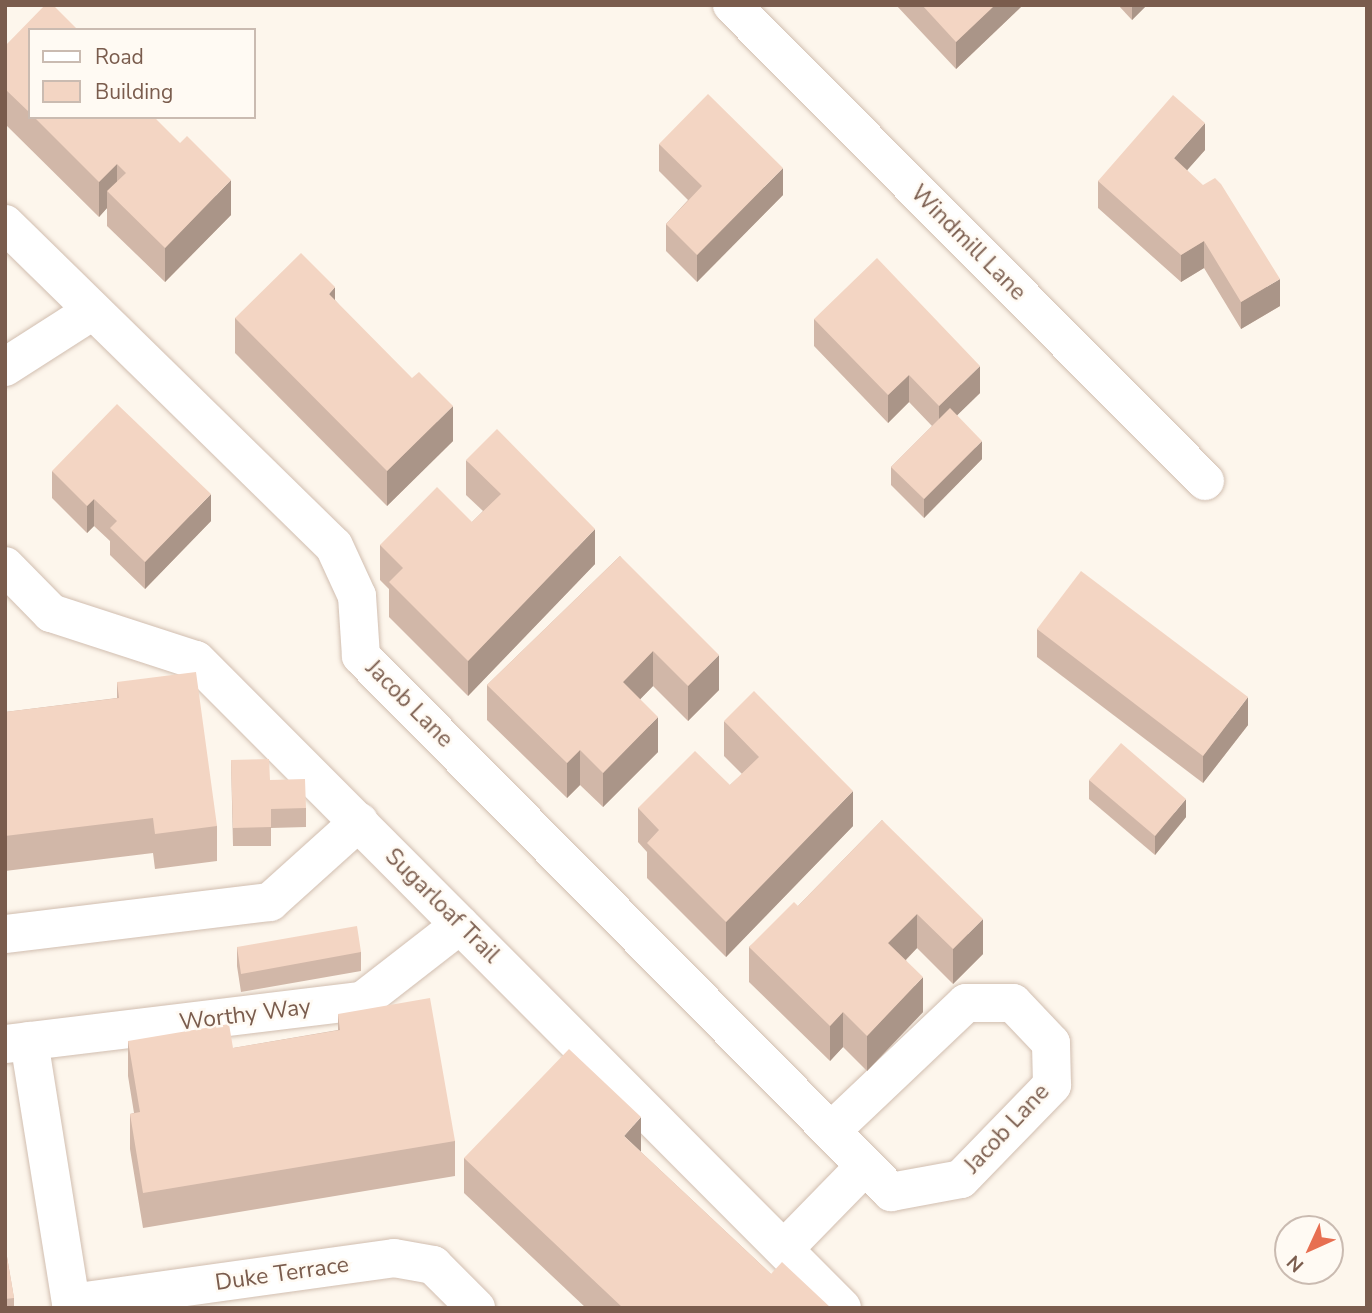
<!DOCTYPE html>
<style>
body{margin:0}
#map{position:relative;width:1372px;height:1313px;overflow:hidden;background:#fdf6ec;font-family:"Nunito Sans",sans-serif}
div>[style]{position:absolute}
.roads{filter:drop-shadow(0 0 2px #d1beb0) drop-shadow(0 0 2px #d1beb0)}
.minor>*{height:38px;margin:-19px;padding:0 19px;transform-origin:19px;border-radius:19px;background:#fff}
.wall>*{inset:0;background:#d1b7a8}
.shaded-wall>*{inset:0;background:#aa9588}
.building>*{inset:0;background:#f3d5c3}
span{translate:-50% -50%;white-space:nowrap;text-align:center;line-height:1.15;-webkit-text-stroke:5px #fffaf3;paint-order:stroke}
.street-label{font-size:23px;color:#7a5c4d}
.frame{position:absolute;inset:0;border:7px solid #7a5c4d;pointer-events:none}
.legend{position:absolute;left:28px;top:28px;width:228px;height:91px;box-sizing:border-box;background:#fffaf3;border:2px solid #cabbb1;margin:0;padding:9px 12px;list-style:none;font-size:21px;color:#7a5c4d}
.legend li{display:flex;align-items:center;gap:14px;height:35px}
.legend b{width:35px;border:2px solid #cabbb1}
.north{position:absolute;left:1274px;top:1215px;width:70px;height:70px;box-sizing:border-box;background:#fffaf3;border:2px solid #cabbb1;border-radius:50%;rotate:225deg;font-size:19px;font-weight:700;line-height:28px;text-align:center;color:#7a5c4d}
.north::after{content:'';display:block;margin:auto;width:24px;height:32px;background:#e76f51;clip-path:polygon(50% 0,100% 100%,50% 72%,0 100%)}
</style>
<div id="map">
<div class="roads">
<div class="minor">
<i style="left:732px;top:5px;width:671px;rotate:45.18deg"></i>
<i style="left:5px;top:224px;width:460px;rotate:44.4deg"></i>
<i style="left:334px;top:546px;width:55px;rotate:65.3deg"></i>
<i style="left:357px;top:596px;width:60px;rotate:86.2deg"></i>
<i style="left:361px;top:656px;width:754px;rotate:45.32deg"></i>
<i style="left:891px;top:1192px;width:71px;rotate:-10.5deg"></i>
<i style="left:961px;top:1179px;width:131px;rotate:-45.9deg"></i>
<i style="left:1052px;top:1085px;width:42px;rotate:-91.4deg"></i>
<i style="left:1051px;top:1043px;width:55px;rotate:-133.5deg"></i>
<i style="left:1013px;top:1003px;width:47px;rotate:180deg"></i>
<i style="left:966px;top:1003px;width:186px;rotate:136.5deg"></i>
<i style="left:5px;top:367px;width:102px;rotate:-32.6deg"></i>
<i style="left:5px;top:566px;width:66px;rotate:45.6deg"></i>
<i style="left:51px;top:613px;width:152px;rotate:18deg"></i>
<i style="left:196px;top:660px;width:915px;rotate:45.09deg"></i>
<i style="left:5px;top:934px;width:267px;rotate:-6.9deg"></i>
<i style="left:270px;top:902px;width:120px;rotate:-42deg"></i>
<i style="left:29px;top:1041px;width:270px;rotate:80.9deg"></i>
<i style="left:5px;top:1044px;width:360px;rotate:-6.9deg"></i>
<i style="left:362px;top:1001px;width:124px;rotate:-37.8deg"></i>
<i style="left:784px;top:1249px;width:116px;rotate:-45.7deg"></i>
<i style="left:71px;top:1303px;width:326px;rotate:-7.9deg"></i>
<i style="left:394px;top:1258px;width:40px;rotate:10deg"></i>
<i style="left:433px;top:1265px;width:61px;rotate:45deg"></i>
</div>
</div>
<div class="wall">
<i style="clip-path:polygon(896px 5px,1022px 5px,1022px 6px,956px 69px)"></i>
<i style="clip-path:polygon(1118px 5px,1147px 5px,1132px 20px)"></i>
<i style="clip-path:polygon(30px 30px,30px 117px,154px 117px,231px 215px,165px 282px,107px 226px,107px 208px,99px 217px,5px 124px,5px 46px)"></i>
<i style="clip-path:polygon(659px 144px,783px 195px,697px 282px,666px 251px,666px 224px,688px 200px,659px 171px)"></i>
<i style="clip-path:polygon(1205px 150px,1187px 170px,1280px 306px,1241px 329px,1204px 268px,1181px 282px,1098px 208px,1098px 181px)"></i>
<i style="clip-path:polygon(335px 300px,453px 441px,387px 506px,235px 353px,235px 318px)"></i>
<i style="clip-path:polygon(814px 319px,980px 393px,957px 415px,982px 459px,924px 518px,891px 485px,891px 467px,932px 426px,909px 402px,888px 423px,814px 346px)"></i>
<i style="clip-path:polygon(466px 460px,595px 564px,468px 696px,389px 617px,389px 589px,380px 580px,380px 545px,472px 522px,483px 511px,466px 495px)"></i>
<i style="clip-path:polygon(52px 471px,211px 521px,145px 589px,110px 555px,110px 541px,94px 526px,87px 533px,52px 498px)"></i>
<i style="clip-path:polygon(620px 556px,719px 690px,688px 721px,653px 686px,640px 699px,658px 752px,603px 807px,580px 785px,567px 798px,487px 720px,487px 685px)"></i>
<i style="clip-path:polygon(1037px 629px,1248px 725px,1203px 783px,1037px 657px)"></i>
<i style="clip-path:polygon(117px 682px,217px 826px,217px 861px,155px 869px,153px 853px,5px 871px,5px 712px,117px 698px)"></i>
<i style="clip-path:polygon(724px 721px,853px 826px,726px 957px,647px 878px,647px 852px,638px 842px,638px 808px,730px 785px,742px 774px,724px 756px)"></i>
<i style="clip-path:polygon(231px 760px,270px 780px,306px 808px,306px 827px,271px 828px,271px 846px,233px 846px)"></i>
<i style="clip-path:polygon(1089px 780px,1186px 817px,1155px 855px,1089px 799px)"></i>
<i style="clip-path:polygon(882px 820px,983px 954px,953px 984px,917px 948px,906px 960px,923px 1012px,867px 1071px,843px 1047px,830px 1061px,749px 982px,749px 947px,798px 906px)"></i>
<i style="clip-path:polygon(237px 947px,361px 952px,361px 971px,241px 992px,237px 966px)"></i>
<i style="clip-path:polygon(338px 1014px,455px 1141px,455px 1176px,143px 1228px,130px 1149px,130px 1114px,134px 1113px,128px 1076px,128px 1041px,233px 1048px,338px 1030px)"></i>
<i style="clip-path:polygon(641px 1152px,771px 1274px,831px 1308px,586px 1308px,464px 1193px,464px 1158px)"></i>
<i style="clip-path:polygon(5px 1245px,14px 1298px,14px 1308px,5px 1308px)"></i>
</div>
<div class="shaded-wall">
<i style="clip-path:polygon(995px 5px,1022px 6px,956px 69px,956px 42px)"></i>
<i style="clip-path:polygon(1132px 5px,1147px 5px,1132px 20px)"></i>
<i style="clip-path:polygon(1205px 123px,1205px 150px,1174px 185px,1174px 158px)"></i>
<i style="clip-path:polygon(117px 164px,117px 198px,107px 191px,107px 208px,99px 217px,99px 182px)"></i>
<i style="clip-path:polygon(783px 168px,783px 195px,697px 282px,697px 255px)"></i>
<i style="clip-path:polygon(231px 180px,231px 215px,165px 282px,165px 248px)"></i>
<i style="clip-path:polygon(1204px 241px,1204px 268px,1181px 282px,1181px 255px)"></i>
<i style="clip-path:polygon(1280px 279px,1280px 306px,1241px 329px,1241px 302px)"></i>
<i style="clip-path:polygon(335px 287px,335px 322px,329px 294px)"></i>
<i style="clip-path:polygon(980px 366px,980px 393px,939px 433px,939px 406px)"></i>
<i style="clip-path:polygon(909px 375px,909px 402px,888px 423px,888px 395px)"></i>
<i style="clip-path:polygon(453px 406px,453px 441px,387px 506px,387px 471px)"></i>
<i style="clip-path:polygon(982px 441px,982px 459px,924px 518px,924px 499px)"></i>
<i style="clip-path:polygon(211px 494px,211px 521px,145px 589px,145px 562px)"></i>
<i style="clip-path:polygon(94px 499px,94px 526px,87px 533px,87px 506px)"></i>
<i style="clip-path:polygon(595px 529px,595px 564px,468px 696px,468px 661px)"></i>
<i style="clip-path:polygon(653px 651px,653px 686px,623px 717px,623px 682px)"></i>
<i style="clip-path:polygon(719px 655px,719px 690px,688px 721px,688px 686px)"></i>
<i style="clip-path:polygon(1248px 697px,1248px 725px,1203px 783px,1203px 756px)"></i>
<i style="clip-path:polygon(658px 717px,658px 752px,603px 807px,603px 773px)"></i>
<i style="clip-path:polygon(580px 750px,580px 785px,567px 798px,567px 763px)"></i>
<i style="clip-path:polygon(853px 791px,853px 826px,726px 957px,726px 922px)"></i>
<i style="clip-path:polygon(1186px 799px,1186px 817px,1155px 855px,1155px 836px)"></i>
<i style="clip-path:polygon(917px 914px,917px 948px,888px 978px,888px 943px)"></i>
<i style="clip-path:polygon(983px 919px,983px 954px,953px 984px,953px 949px)"></i>
<i style="clip-path:polygon(923px 977px,923px 1012px,867px 1071px,867px 1036px)"></i>
<i style="clip-path:polygon(843px 1012px,843px 1047px,830px 1061px,830px 1026px)"></i>
<i style="clip-path:polygon(641px 1117px,641px 1152px,624px 1136px)"></i>
</div>
<div class="building">
<i style="clip-path:polygon(45px 5px,53px 5px,78px 30px,30px 30px,30px 113px,5px 89px,5px 46px)"></i>
<i style="clip-path:polygon(922px 5px,995px 5px,956px 42px)"></i>
<i style="clip-path:polygon(708px 94px,783px 168px,697px 255px,666px 224px,702px 186px,659px 144px)"></i>
<i style="clip-path:polygon(1173px 95px,1205px 123px,1174px 158px,1203px 185px,1215px 178px,1221px 184px,1280px 279px,1241px 302px,1204px 241px,1181px 255px,1098px 181px)"></i>
<i style="clip-path:polygon(34px 117px,154px 117px,180px 143px,187px 136px,231px 180px,165px 248px,107px 191px,126px 173px,117px 164px,99px 182px)"></i>
<i style="clip-path:polygon(301px 253px,335px 287px,329px 294px,412px 378px,419px 372px,453px 406px,387px 471px,235px 318px)"></i>
<i style="clip-path:polygon(877px 258px,980px 366px,939px 406px,909px 375px,888px 395px,814px 319px)"></i>
<i style="clip-path:polygon(117px 404px,211px 494px,145px 562px,110px 528px,117px 521px,94px 499px,87px 506px,52px 471px)"></i>
<i style="clip-path:polygon(950px 408px,982px 441px,924px 499px,891px 467px)"></i>
<i style="clip-path:polygon(497px 429px,595px 529px,468px 661px,389px 582px,403px 568px,380px 545px,437px 487px,472px 522px,501px 494px,466px 460px)"></i>
<i style="clip-path:polygon(620px 556px,719px 655px,688px 686px,653px 651px,623px 682px,658px 717px,603px 773px,580px 750px,567px 763px,487px 685px)"></i>
<i style="clip-path:polygon(1081px 571px,1248px 697px,1203px 756px,1037px 629px)"></i>
<i style="clip-path:polygon(196px 672px,217px 826px,155px 834px,153px 818px,5px 836px,5px 712px,119px 698px,117px 682px)"></i>
<i style="clip-path:polygon(754px 691px,853px 791px,726px 922px,647px 843px,659px 830px,638px 808px,695px 751px,730px 785px,759px 757px,724px 721px)"></i>
<i style="clip-path:polygon(1121px 743px,1186px 799px,1155px 836px,1089px 780px)"></i>
<i style="clip-path:polygon(269px 759px,270px 780px,305px 779px,306px 808px,271px 809px,271px 827px,233px 828px,231px 760px)"></i>
<i style="clip-path:polygon(882px 820px,983px 919px,953px 949px,917px 914px,888px 943px,923px 977px,867px 1036px,843px 1012px,830px 1026px,749px 947px,794px 902px,798px 906px)"></i>
<i style="clip-path:polygon(357px 926px,361px 952px,241px 974px,237px 947px)"></i>
<i style="clip-path:polygon(430px 998px,455px 1141px,143px 1193px,130px 1114px,140px 1112px,128px 1041px,229px 1024px,233px 1048px,340px 1030px,338px 1014px)"></i>
<i style="clip-path:polygon(569px 1049px,641px 1117px,624px 1136px,771px 1274px,782px 1262px,831px 1308px,623px 1308px,464px 1158px)"></i>
<i style="clip-path:polygon(5px 1245px,14px 1298px,5px 1299px)"></i>
</div>
<div class="street-label">
<span style="left:968px;top:243px;rotate:45deg">Windmill Lane</span>
<span style="left:409px;top:704px;rotate:45deg">Jacob Lane</span>
<span style="left:442px;top:906px;rotate:45deg">Sugarloaf Trail</span>
<span style="left:245px;top:1015px;rotate:-7deg">Worthy Way</span>
<span style="left:1007px;top:1129px;rotate:-47deg">Jacob Lane</span>
<span style="left:282px;top:1274px;rotate:-8deg">Duke Terrace</span>
</div>
<div class="frame"></div>
<ul class="legend">
<li><b style="height:9px;background:#fff"></b>Road</li>
<li><b style="height:19px;background:#f3d5c3"></b>Building</li>
</ul>
<div class="north">N</div>
</div>
